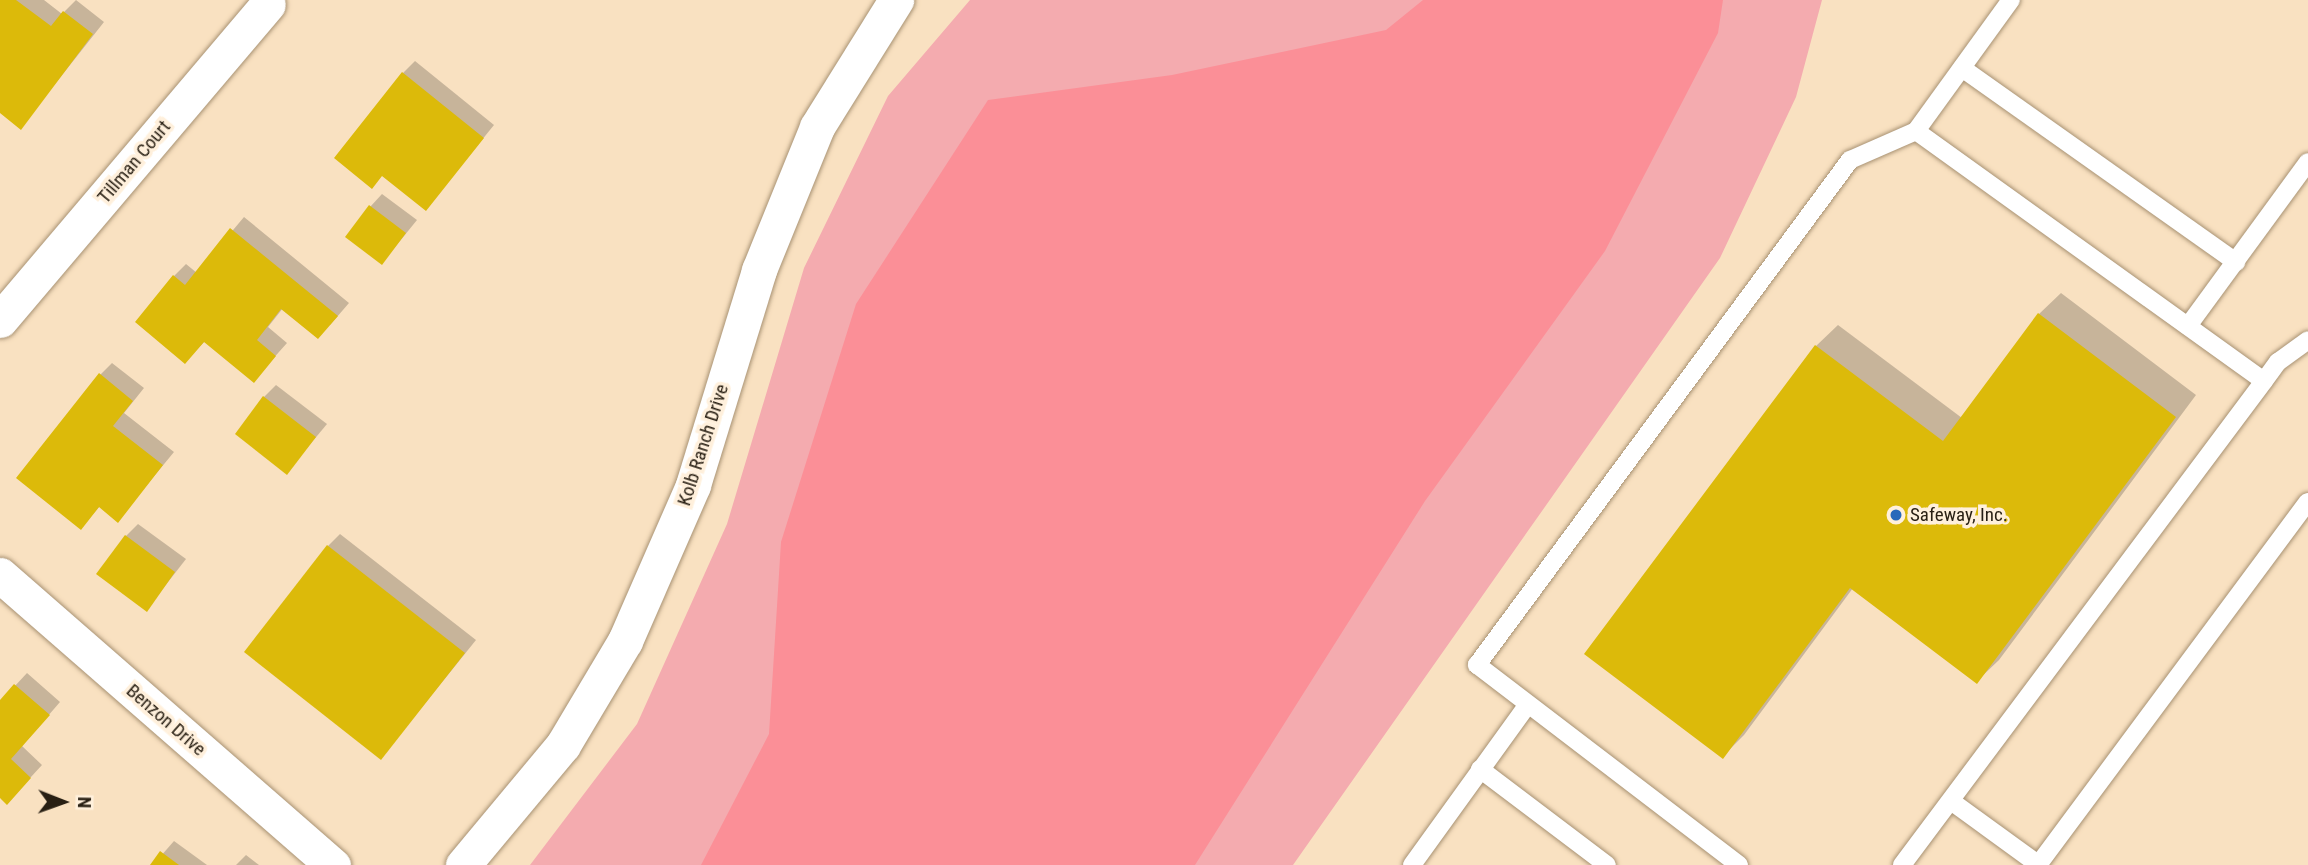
<!DOCTYPE html>
<style>
body{margin:0}
#map{position:relative;width:2308px;height:865px;overflow:hidden;background:#f9e1c1;font-family:"Roboto Condensed",sans-serif}
div>[style]{position:absolute}
.green>*{inset:0;background:#f4abaf}
.forest>*{inset:0;background:#fb8f97}
.shadow>*{inset:0;background:#0003}
.building>*{inset:0;background:#dcba0a}
.roads{filter:drop-shadow(0 0 2px #a89273) drop-shadow(0 0 2px #a89273)}
.service>*{height:18px;margin:-9px;padding:0 9px;transform-origin:9px;border-radius:9px;background:#fff}
.minor>*{height:35px;margin:-17.5px;padding:0 17.5px;transform-origin:17.5px;border-radius:17.5px;background:#fff}
.dots>*{width:19px;height:19px;translate:-50% -50%;box-sizing:border-box;border:4px solid #fff0dc;border-radius:50%}
span{translate:-50% -50%;white-space:nowrap;text-align:center;line-height:1.15;-webkit-text-stroke:7px #fff0dc;paint-order:stroke}
.street-label{font-size:19px;color:#281f13}
.poi-label{font-size:19px;color:#281f13}
.left{translate:0 -50%;text-align:left}
.north{position:absolute;left:28px;top:767px;width:70px;height:70px;-webkit-text-stroke:5px #fff0dc;paint-order:stroke;rotate:91deg;font-size:19px;font-weight:700;line-height:28px;text-align:center;color:#281f13}
.north::after{content:'';display:block;margin:auto;width:24px;height:32px;background:#281f13;clip-path:polygon(50% 0,100% 100%,50% 72%,0 100%)}
</style>
<div id="map">
<div class="green">
<i style="clip-path:polygon(970px 0,1822px 0,1796px 97px,1720px 258px,1293px 865px,530px 865px,637px 724px,727px 524px,804px 268px,888px 96px)"></i>
</div>
<div class="forest">
<i style="clip-path:polygon(1423px 0,1723px 0,1718px 33px,1605px 251px,1425px 501px,1195px 865px,701px 865px,769px 734px,781px 542px,856px 304px,988px 100px,1172px 75px,1386px 30px)"></i>
</div>
<div class="shadow">
<i style="clip-path:polygon(0 0,44px 0,62px 14px,76px 0,104px 22px,21px 127px,0 111px)"></i>
<i style="clip-path:polygon(415px 61px,494px 125px,426px 209px,403px 73px)"></i>
<i style="clip-path:polygon(382px 194px,417px 220px,382px 263px,370px 207px)"></i>
<i style="clip-path:polygon(244px 217px,349px 303px,330px 325px,283px 308px,268px 327px,287px 343px,253px 381px,205px 341px,185px 362px,174px 276px,186px 264px,197px 273px)"></i>
<i style="clip-path:polygon(2061px 293px,2196px 395px,1999px 660px,1977px 681px,1853px 588px,1744px 735px,1723px 756px,1816px 346px,1838px 325px,1962px 418px,2039px 314px)"></i>
<i style="clip-path:polygon(112px 363px,144px 388px,124px 413px,174px 452px,118px 520px,100px 506px,81px 528px,100px 375px)"></i>
<i style="clip-path:polygon(276px 385px,327px 424px,287px 472px,264px 397px)"></i>
<i style="clip-path:polygon(138px 524px,186px 559px,147px 609px,126px 536px)"></i>
<i style="clip-path:polygon(340px 534px,476px 640px,381px 758px,328px 546px)"></i>
<i style="clip-path:polygon(27px 673px,60px 702px,22px 746px,42px 765px,19px 790px,0 796px,0 702px)"></i>
<i style="clip-path:polygon(174px 841px,207px 865px,153px 865px)"></i>
<i style="clip-path:polygon(246px 855px,259px 865px,236px 865px)"></i>
</div>
<div class="building">
<i style="clip-path:polygon(0 0,16px 0,51px 26px,63px 11px,93px 34px,21px 130px,0 113px)"></i>
<i style="clip-path:polygon(402px 72px,484px 138px,426px 211px,382px 176px,372px 189px,334px 158px)"></i>
<i style="clip-path:polygon(369px 205px,406px 233px,382px 265px,345px 237px)"></i>
<i style="clip-path:polygon(230px 228px,338px 316px,318px 339px,281px 309px,257px 340px,276px 356px,254px 383px,204px 342px,185px 364px,135px 322px,173px 275px,185px 285px)"></i>
<i style="clip-path:polygon(2038px 313px,2176px 417px,1977px 684px,1850px 588px,1723px 759px,1584px 654px,1815px 345px,1943px 441px)"></i>
<i style="clip-path:polygon(99px 373px,133px 401px,113px 426px,163px 465px,118px 523px,99px 507px,81px 530px,16px 478px)"></i>
<i style="clip-path:polygon(263px 396px,316px 437px,287px 475px,235px 434px)"></i>
<i style="clip-path:polygon(125px 535px,175px 572px,147px 612px,96px 574px)"></i>
<i style="clip-path:polygon(327px 545px,465px 653px,381px 760px,244px 652px)"></i>
<i style="clip-path:polygon(14px 684px,50px 715px,11px 759px,31px 778px,7px 805px,0 798px,0 700px)"></i>
<i style="clip-path:polygon(160px 851px,179px 865px,150px 865px)"></i>
</div>
<div class="roads">
<div class="service">
<i style="left:1962px;top:68px;width:336px;rotate:35.3deg"></i>
<i style="left:1916px;top:131px;width:162px;rotate:-54.1deg"></i>
<i style="left:2188px;top:326px;width:203px;rotate:-53.8deg"></i>
<i style="left:1480px;top:769px;width:159px;rotate:37.1deg"></i>
<i style="left:1951px;top:801px;width:109px;rotate:36deg"></i>
<i style="left:1412px;top:865px;width:198px;rotate:-54.2deg"></i>
<i style="left:1739px;top:865px;width:330px;rotate:-142.6deg"></i>
<i style="left:1477px;top:665px;width:628px;rotate:-53.55deg"></i>
<i style="left:1850px;top:160px;width:72px;rotate:-23.7deg"></i>
<i style="left:1916px;top:131px;width:428px;rotate:35.7deg"></i>
<i style="left:1902px;top:865px;width:604px;rotate:-53.21deg"></i>
<i style="left:2264px;top:381px;width:24px;rotate:-54deg"></i>
<i style="left:2278px;top:362px;width:37px;rotate:-36deg"></i>
<i style="left:2038px;top:865px;width:452px;rotate:-53.4deg"></i>
</div>
<div class="minor">
<i style="left:0;top:320px;width:414px;rotate:-49.7deg"></i>
<i style="left:0;top:575px;width:442px;rotate:41.1deg"></i>
<i style="left:463px;top:865px;width:156px;rotate:-50.2deg"></i>
<i style="left:563px;top:745px;width:121px;rotate:-59.2deg"></i>
<i style="left:625px;top:641px;width:170px;rotate:-66.4deg"></i>
<i style="left:693px;top:485px;width:225px;rotate:-72.9deg"></i>
<i style="left:759px;top:270px;width:154px;rotate:-67.9deg"></i>
<i style="left:817px;top:127px;width:150px;rotate:-58.1deg"></i>
</div>
</div>
<div class="dots">
<i style="left:1896px;top:515px;background:#2869ba"></i>
</div>
<div class="street-label">
<span style="left:134px;top:162px;rotate:-50deg">Tillman Court</span>
<span style="left:703px;top:445px;rotate:-72deg">Kolb Ranch Drive</span>
<span style="left:166px;top:720px;rotate:41deg">Benzon Drive</span>
</div>
<div class="poi-label">
<span class="left" style="left:1910px;top:515px">Safeway, Inc.</span>
</div>
<div class="north">N</div>
</div>
